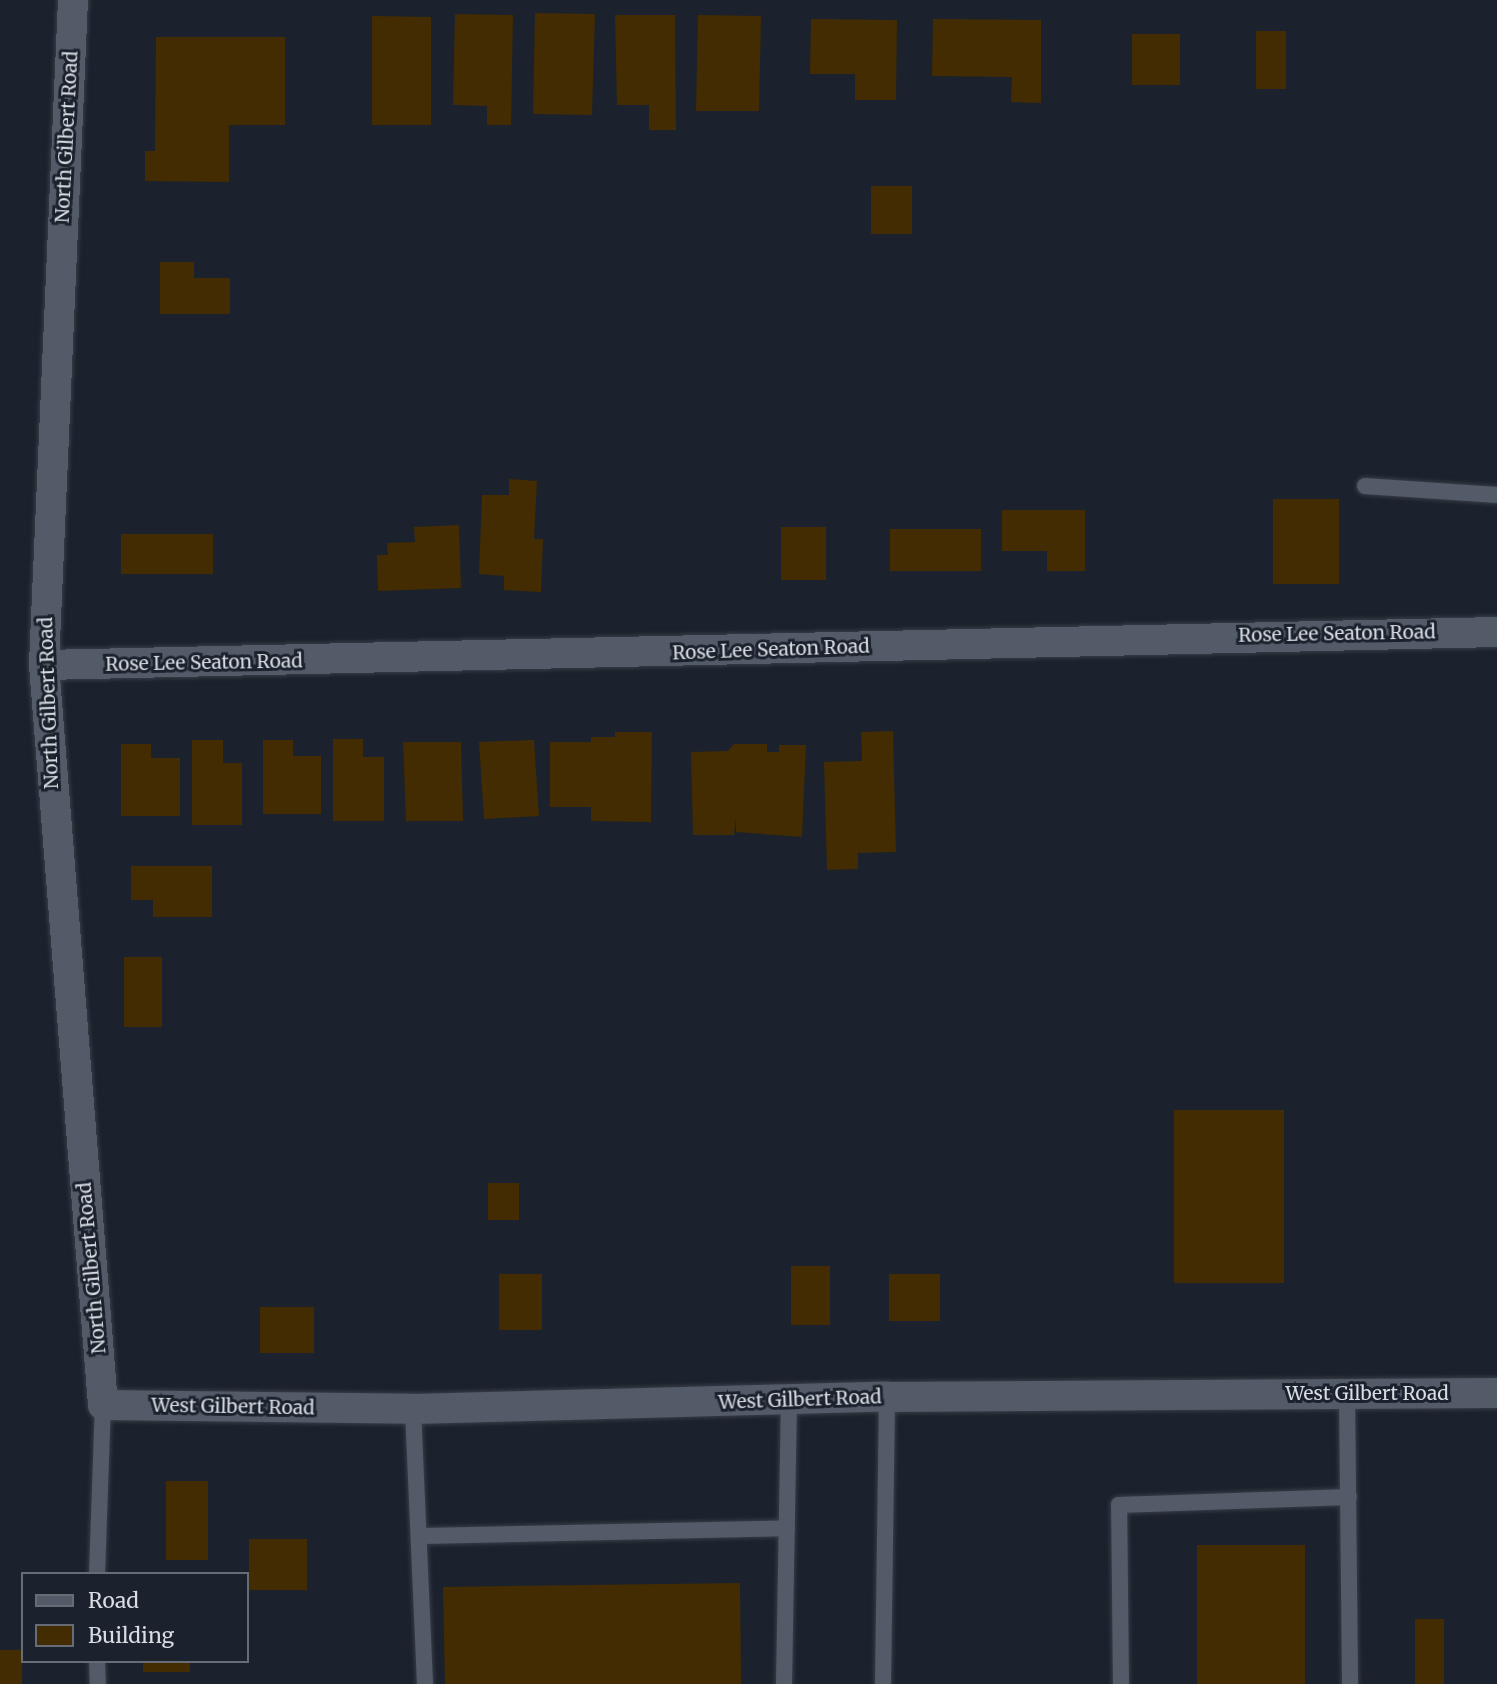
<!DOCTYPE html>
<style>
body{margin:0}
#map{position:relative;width:1497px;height:1684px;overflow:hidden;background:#1b222d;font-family:Merriweather,serif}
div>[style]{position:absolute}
.building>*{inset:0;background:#432c01}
.roads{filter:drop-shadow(0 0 2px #383d47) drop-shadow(0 0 2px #383d47)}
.lane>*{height:16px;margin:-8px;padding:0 8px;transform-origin:8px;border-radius:8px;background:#535b68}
.street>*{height:30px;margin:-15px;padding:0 15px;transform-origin:15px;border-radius:15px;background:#535b68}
span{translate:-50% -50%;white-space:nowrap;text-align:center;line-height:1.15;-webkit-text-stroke:6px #1b222d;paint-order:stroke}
.street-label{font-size:19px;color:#d8dde4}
.legend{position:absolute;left:21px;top:1572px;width:228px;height:91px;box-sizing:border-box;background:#1b222d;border:2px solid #676d76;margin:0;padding:9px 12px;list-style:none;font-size:21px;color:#d8dde4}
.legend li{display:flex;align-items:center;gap:14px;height:35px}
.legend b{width:35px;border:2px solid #676d76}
</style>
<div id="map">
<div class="building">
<i style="clip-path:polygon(535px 13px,595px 14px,592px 115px,533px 114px)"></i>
<i style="clip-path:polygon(455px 14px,513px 15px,511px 125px,487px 125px,487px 106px,453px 105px)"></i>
<i style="clip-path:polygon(615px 15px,675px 15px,676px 130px,649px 130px,649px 105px,617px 105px)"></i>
<i style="clip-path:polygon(698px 15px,761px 16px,759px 111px,696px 111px)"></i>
<i style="clip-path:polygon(372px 16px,431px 17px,431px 125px,372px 125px)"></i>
<i style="clip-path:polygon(811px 19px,897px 20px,896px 100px,855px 100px,855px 74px,810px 74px)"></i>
<i style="clip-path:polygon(933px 19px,1041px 20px,1041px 103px,1011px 102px,1012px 77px,932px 76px)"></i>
<i style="clip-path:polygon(1256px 31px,1286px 31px,1286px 89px,1256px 89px)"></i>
<i style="clip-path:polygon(1132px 34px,1180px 34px,1180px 85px,1132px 85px)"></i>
<i style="clip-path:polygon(156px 37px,285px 37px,285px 125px,229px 125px,229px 182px,145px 181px,145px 151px,155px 151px)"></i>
<i style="clip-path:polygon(871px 186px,912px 186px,912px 234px,871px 234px)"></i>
<i style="clip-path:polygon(160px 262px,194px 262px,194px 278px,230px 278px,230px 314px,160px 314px)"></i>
<i style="clip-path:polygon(509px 479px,537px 481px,534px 539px,543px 539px,541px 592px,504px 590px,504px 576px,479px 574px,482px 495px,509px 495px)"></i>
<i style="clip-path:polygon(1273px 499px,1339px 499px,1339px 584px,1273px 584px)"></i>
<i style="clip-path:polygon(1002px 510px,1085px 510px,1085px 571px,1047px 571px,1047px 551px,1002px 551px)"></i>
<i style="clip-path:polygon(459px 525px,461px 588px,378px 591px,377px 555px,388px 555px,387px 543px,415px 542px,414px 527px)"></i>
<i style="clip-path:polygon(781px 527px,826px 527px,826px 580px,781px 580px)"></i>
<i style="clip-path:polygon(890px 529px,981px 529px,981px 571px,890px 571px)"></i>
<i style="clip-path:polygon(121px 534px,213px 534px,213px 574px,121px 574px)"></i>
<i style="clip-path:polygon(893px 731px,896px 852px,858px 853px,858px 869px,827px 870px,824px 762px,862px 761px,861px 732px)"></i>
<i style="clip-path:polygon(615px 732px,652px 732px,651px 822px,591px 821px,591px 807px,550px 807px,550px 742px,591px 742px,591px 737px,615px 737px)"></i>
<i style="clip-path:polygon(333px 739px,363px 739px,363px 757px,384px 757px,384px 821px,333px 821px)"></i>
<i style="clip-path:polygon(192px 740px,223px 740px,223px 763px,242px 763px,242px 825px,192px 825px)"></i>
<i style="clip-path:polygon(263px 740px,293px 740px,293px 756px,321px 756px,321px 814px,263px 814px)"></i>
<i style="clip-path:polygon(534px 740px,539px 816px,484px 819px,479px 742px)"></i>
<i style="clip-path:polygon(403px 742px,461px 742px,463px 821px,406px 821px)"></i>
<i style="clip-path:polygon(121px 744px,151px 744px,151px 758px,180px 758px,180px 816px,121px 816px)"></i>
<i style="clip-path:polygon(734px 744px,767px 744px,767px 752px,779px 752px,779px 745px,806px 745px,802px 837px,736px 832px,736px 817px,734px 835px,693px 835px,691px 752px,728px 751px)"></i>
<i style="clip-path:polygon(131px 866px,212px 866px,212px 917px,153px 917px,153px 900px,131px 900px)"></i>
<i style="clip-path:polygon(124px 957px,162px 957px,162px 1027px,124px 1027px)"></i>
<i style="clip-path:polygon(1174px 1110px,1284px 1110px,1284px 1283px,1174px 1283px)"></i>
<i style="clip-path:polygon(488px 1183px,519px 1183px,519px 1220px,488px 1220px)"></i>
<i style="clip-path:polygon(791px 1266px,830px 1266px,830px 1325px,791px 1325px)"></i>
<i style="clip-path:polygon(499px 1274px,542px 1274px,542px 1330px,499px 1330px)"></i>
<i style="clip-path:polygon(889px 1274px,940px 1274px,940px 1321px,889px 1321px)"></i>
<i style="clip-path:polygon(260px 1307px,314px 1307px,314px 1353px,260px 1353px)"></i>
<i style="clip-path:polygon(166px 1481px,208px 1481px,208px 1560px,166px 1560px)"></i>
<i style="clip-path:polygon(249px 1539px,307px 1539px,307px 1590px,249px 1590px)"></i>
<i style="clip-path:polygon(1197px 1545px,1305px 1545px,1305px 1684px,1197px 1684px)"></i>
<i style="clip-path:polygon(740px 1583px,741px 1684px,445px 1684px,443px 1587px)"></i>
<i style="clip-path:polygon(1415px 1619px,1444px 1619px,1444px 1684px,1415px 1684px)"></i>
<i style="clip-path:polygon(0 1650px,22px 1650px,22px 1684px,0 1684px)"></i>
<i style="clip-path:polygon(143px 1661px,190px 1661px,190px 1672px,143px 1672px)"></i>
</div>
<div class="roads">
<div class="lane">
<i style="left:1365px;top:486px;width:132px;rotate:3.9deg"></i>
<i style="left:1347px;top:1394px;width:290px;rotate:89.4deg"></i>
<i style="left:413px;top:1409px;width:275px;rotate:87.5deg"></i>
<i style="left:419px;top:1536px;width:368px;rotate:-1.2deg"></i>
<i style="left:97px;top:1574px;width:169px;rotate:-88deg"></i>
<i style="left:97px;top:1661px;width:23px;rotate:88deg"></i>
<i style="left:784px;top:1684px;width:283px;rotate:-89deg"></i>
<i style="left:883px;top:1684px;width:287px;rotate:-89.2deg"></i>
<i style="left:1121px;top:1684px;width:179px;rotate:-90.6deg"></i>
<i style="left:1119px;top:1505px;width:230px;rotate:-2deg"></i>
</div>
<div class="street">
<i style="left:73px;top:0;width:666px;rotate:92.5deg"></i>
<i style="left:44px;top:665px;width:742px;rotate:85.44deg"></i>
<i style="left:103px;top:1405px;width:310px;rotate:0.7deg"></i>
<i style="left:413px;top:1409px;width:474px;rotate:-1.5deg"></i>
<i style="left:887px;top:1397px;width:610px;rotate:-0.38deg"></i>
<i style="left:44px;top:665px;width:1453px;rotate:-1.3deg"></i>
</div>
</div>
<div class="street-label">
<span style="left:67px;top:137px;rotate:-87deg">North Gilbert Road</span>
<span style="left:1337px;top:634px;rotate:-1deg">Rose Lee Seaton Road</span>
<span style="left:771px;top:650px;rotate:-2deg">Rose Lee Seaton Road</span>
<span style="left:204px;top:663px;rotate:-1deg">Rose Lee Seaton Road</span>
<span style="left:49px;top:703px;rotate:-92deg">North Gilbert Road</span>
<span style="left:92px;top:1268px;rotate:-95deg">North Gilbert Road</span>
<span style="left:1367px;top:1394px">West Gilbert Road</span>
<span style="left:800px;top:1400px;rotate:-2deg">West Gilbert Road</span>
<span style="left:233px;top:1407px;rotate:1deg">West Gilbert Road</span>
</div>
<ul class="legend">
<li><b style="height:9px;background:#535b68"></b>Road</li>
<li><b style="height:19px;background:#432c01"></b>Building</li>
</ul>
</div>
